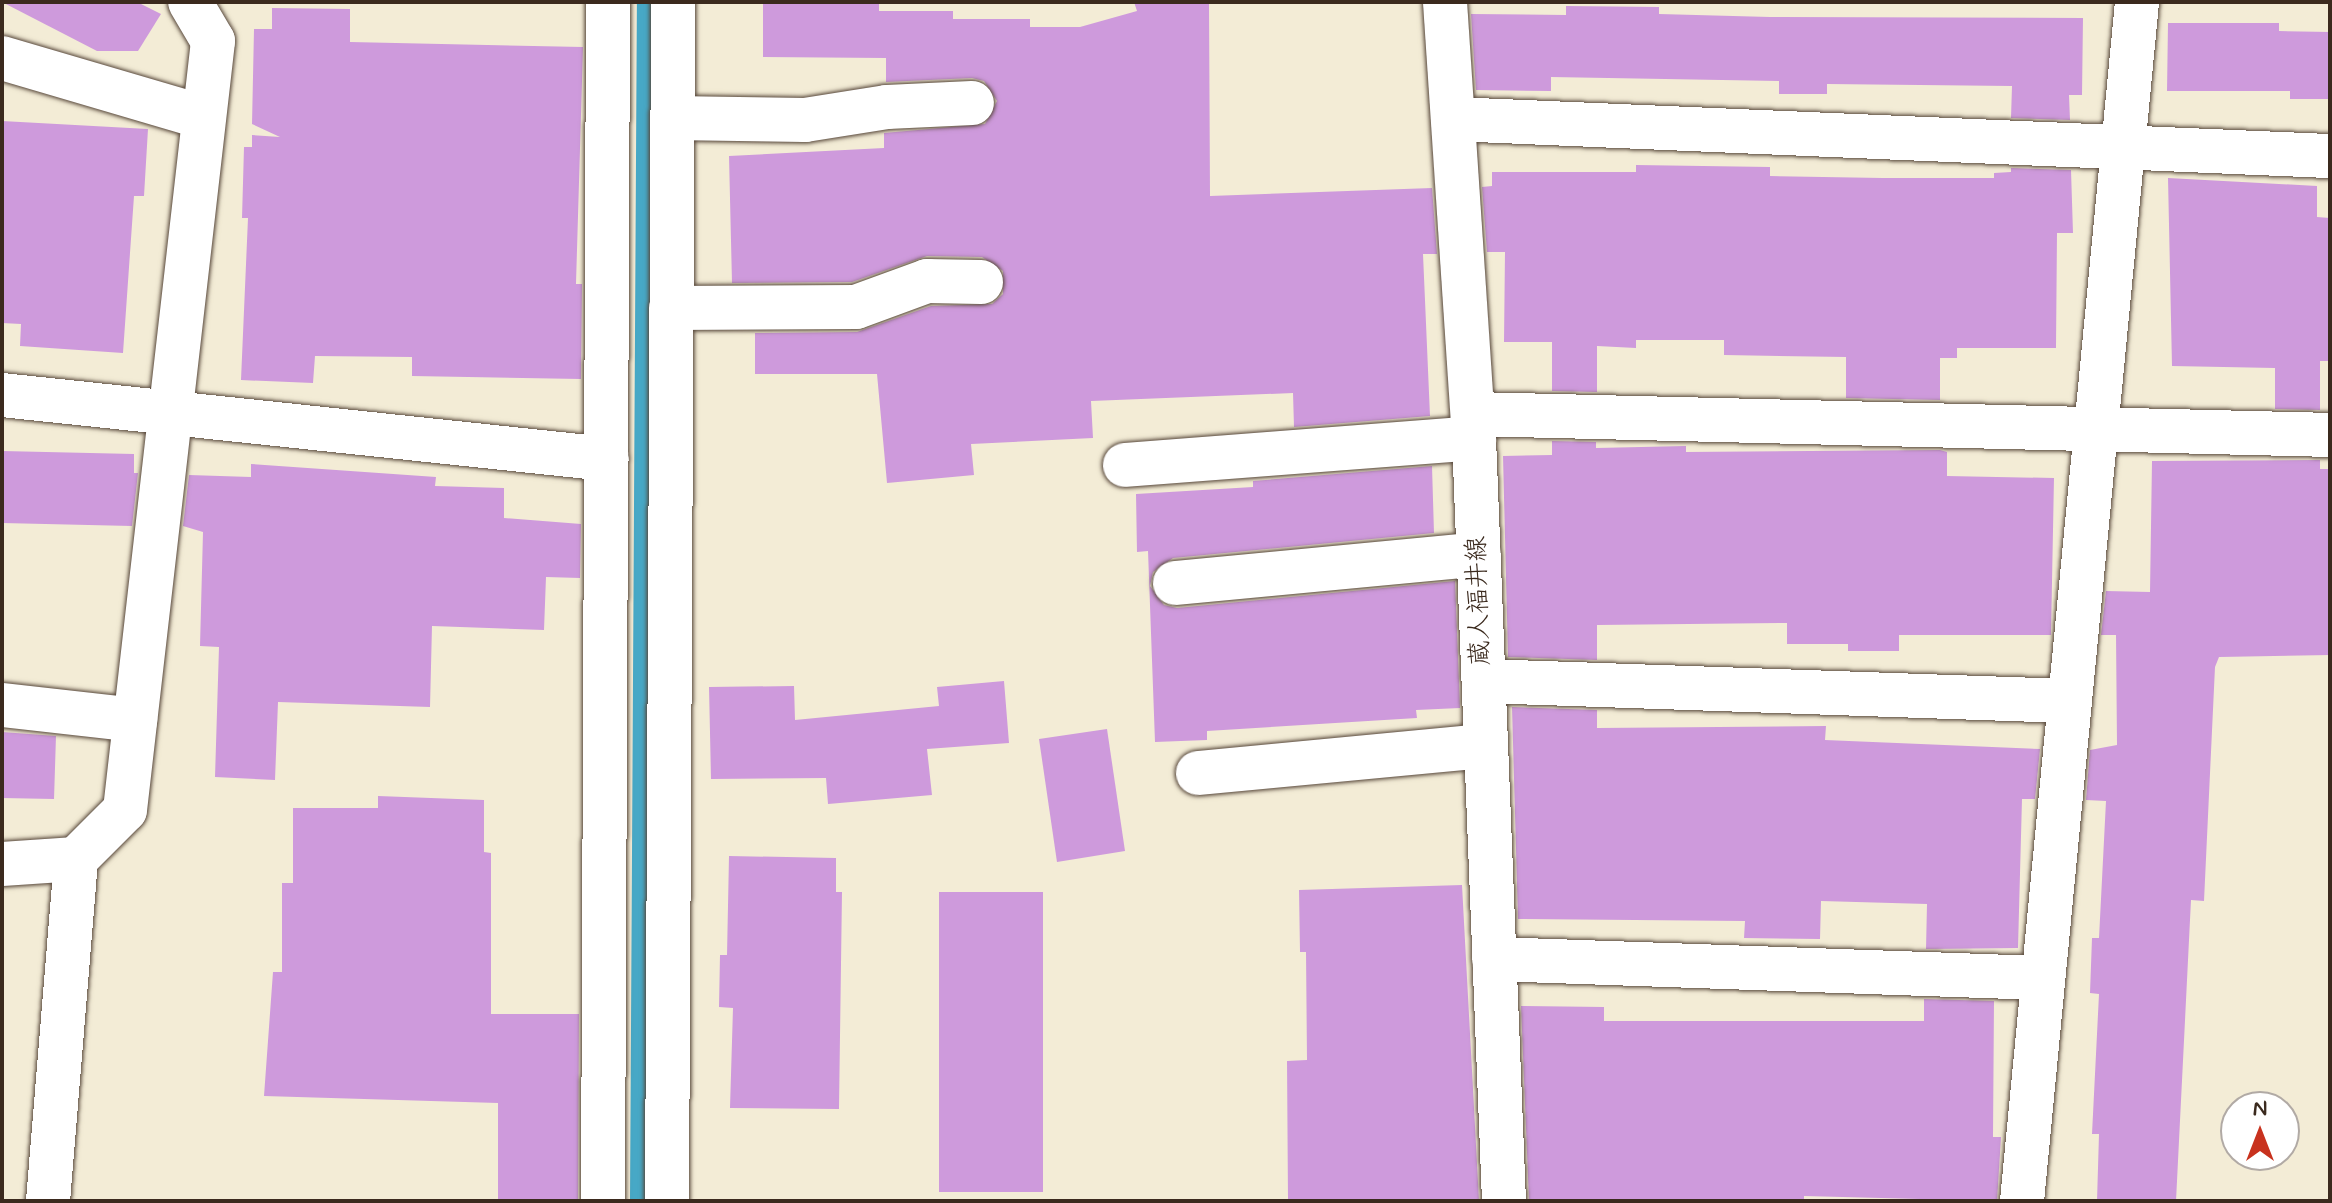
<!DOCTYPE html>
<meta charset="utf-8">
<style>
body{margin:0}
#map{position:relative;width:2332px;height:1203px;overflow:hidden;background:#f3ecd6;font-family:Mynerve,"Klee One",sans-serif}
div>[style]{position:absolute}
.stream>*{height:16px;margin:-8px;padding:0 8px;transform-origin:8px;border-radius:8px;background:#47a8c6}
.building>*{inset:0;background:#ce9adc}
.roads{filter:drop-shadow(0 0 2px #57473a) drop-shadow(0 0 2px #57473a)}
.minor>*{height:44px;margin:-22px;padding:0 22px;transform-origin:22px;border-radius:22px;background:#fff}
span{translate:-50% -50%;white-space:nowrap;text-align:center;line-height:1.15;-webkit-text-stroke:6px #fff;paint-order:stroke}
.street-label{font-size:26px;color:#3b2a1e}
.frame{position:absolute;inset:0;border:4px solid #3b2a1e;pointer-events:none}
.north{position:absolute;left:2220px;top:1091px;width:80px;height:80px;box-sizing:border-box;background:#fff;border:2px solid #b1aaa5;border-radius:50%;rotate:0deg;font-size:22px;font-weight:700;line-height:32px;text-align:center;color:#3b2a1e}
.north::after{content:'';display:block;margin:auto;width:28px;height:36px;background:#c8321e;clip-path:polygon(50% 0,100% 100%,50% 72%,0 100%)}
</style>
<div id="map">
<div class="stream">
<i style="left:638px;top:1201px;width:1199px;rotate:-89.67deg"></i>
</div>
<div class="building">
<i style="clip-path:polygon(2px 2px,137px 2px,161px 14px,138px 51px,97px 51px)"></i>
<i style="clip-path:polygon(763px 2px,879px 2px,879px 11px,953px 11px,953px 19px,1030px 19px,1030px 27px,1080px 27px,1137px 11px,1134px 2px,1209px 2px,1210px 196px,1432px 188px,1437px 254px,1423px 254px,1430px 416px,1294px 427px,1293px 393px,1091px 401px,1093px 438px,971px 444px,974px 475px,887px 483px,877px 374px,755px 374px,755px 333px,857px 332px,931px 306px,992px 304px,1003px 294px,1003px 271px,982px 257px,927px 256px,852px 282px,732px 283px,729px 156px,884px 148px,884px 133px,985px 124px,997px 101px,984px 81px,972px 78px,886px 82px,886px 58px,763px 57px)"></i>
<i style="clip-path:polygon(1566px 6px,1659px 7px,1659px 14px,1770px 17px,2083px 18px,2082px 95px,2069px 95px,2070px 120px,2011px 118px,2012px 86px,1827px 84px,1827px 94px,1779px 94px,1779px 81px,1551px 77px,1551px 91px,1476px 90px,1471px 14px,1566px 15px)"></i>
<i style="clip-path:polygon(272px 8px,350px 9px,350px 42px,583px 47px,576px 284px,582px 284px,581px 379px,412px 376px,412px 357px,315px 356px,313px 383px,241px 380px,248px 218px,242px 218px,244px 147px,252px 147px,252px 135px,280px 137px,252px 124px,254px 29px,272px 29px)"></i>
<i style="clip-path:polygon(2168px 23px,2279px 23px,2279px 31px,2330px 32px,2330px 99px,2290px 99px,2290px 91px,2167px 91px)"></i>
<i style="clip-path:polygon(2px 121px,148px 129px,144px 196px,134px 196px,123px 353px,20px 346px,21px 324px,2px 323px)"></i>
<i style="clip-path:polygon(1636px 165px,1770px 167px,1770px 176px,1883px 178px,1994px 178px,1994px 173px,2011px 172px,2011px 168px,2071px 170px,2073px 233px,2057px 233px,2056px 348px,1957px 348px,1957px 358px,1940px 358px,1940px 400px,1846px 398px,1846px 357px,1724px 355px,1724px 340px,1636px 340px,1636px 348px,1597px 346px,1597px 392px,1552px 391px,1552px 342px,1504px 342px,1505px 252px,1487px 252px,1482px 187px,1492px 186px,1492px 172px,1636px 172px)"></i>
<i style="clip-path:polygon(2168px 178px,2317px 186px,2317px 217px,2330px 218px,2330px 361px,2320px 361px,2320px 410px,2275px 409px,2275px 368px,2172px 366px)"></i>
<i style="clip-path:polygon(1552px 441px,1596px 442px,1596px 448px,1686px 446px,1686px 452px,1940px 450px,1947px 452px,1947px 476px,2054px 478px,2051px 635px,1899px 635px,1899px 651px,1848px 651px,1848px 644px,1787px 644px,1787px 623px,1597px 625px,1597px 660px,1508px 657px,1503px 456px,1552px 455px)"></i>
<i style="clip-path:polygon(2px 451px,134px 454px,134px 473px,138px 473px,132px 526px,2px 523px)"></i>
<i style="clip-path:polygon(2320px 460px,2320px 469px,2330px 469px,2330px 655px,2219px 657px,2215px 667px,2204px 901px,2191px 900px,2176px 1201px,2097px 1201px,2099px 1134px,2092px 1134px,2099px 994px,2090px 993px,2092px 938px,2099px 938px,2106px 801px,2086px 800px,2090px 750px,2117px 745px,2116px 635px,2101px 635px,2106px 591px,2150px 592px,2152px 461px)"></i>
<i style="clip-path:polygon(251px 464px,436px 477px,435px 486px,504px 488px,504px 518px,581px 524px,580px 578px,546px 577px,544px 630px,432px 626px,430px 707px,278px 702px,275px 780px,215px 777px,219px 647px,200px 646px,203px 532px,183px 526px,189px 475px,251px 477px)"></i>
<i style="clip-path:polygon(1432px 466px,1434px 533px,1173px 558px,1153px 572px,1150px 586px,1164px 605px,1177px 608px,1455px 581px,1460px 708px,1416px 710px,1417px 718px,1207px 731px,1207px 740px,1155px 742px,1148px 551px,1137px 552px,1136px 494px,1253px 487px,1253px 481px)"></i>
<i style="clip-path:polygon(1004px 681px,1009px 743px,927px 749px,932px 795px,828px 804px,826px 778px,711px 779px,709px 687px,794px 686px,795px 720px,939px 706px,937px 687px)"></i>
<i style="clip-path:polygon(1512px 707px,1597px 710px,1597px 728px,1826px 726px,1825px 740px,2040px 749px,2035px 799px,2022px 799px,2018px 948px,1926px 949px,1927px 904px,1821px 901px,1820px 939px,1744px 938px,1745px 921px,1518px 919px)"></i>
<i style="clip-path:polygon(1107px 729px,1125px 851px,1057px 862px,1039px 739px)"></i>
<i style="clip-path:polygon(2px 732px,56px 736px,54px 799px,2px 798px)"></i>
<i style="clip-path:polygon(378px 796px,484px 800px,484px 852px,491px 853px,491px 1014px,579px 1014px,578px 1201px,498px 1201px,498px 1103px,264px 1096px,273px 972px,282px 972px,282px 883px,293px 883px,293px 808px,378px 808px)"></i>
<i style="clip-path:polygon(729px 856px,836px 858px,836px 892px,842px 892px,839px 1109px,730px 1108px,733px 1008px,719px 1007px,720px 955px,727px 955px)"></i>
<i style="clip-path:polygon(1462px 885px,1479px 1201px,1288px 1201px,1287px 1061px,1307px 1060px,1306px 952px,1300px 952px,1299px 890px)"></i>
<i style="clip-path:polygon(939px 892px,1043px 892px,1043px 1192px,939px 1192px)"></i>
<i style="clip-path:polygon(1924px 999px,1994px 1001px,1993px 1137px,2001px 1137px,1997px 1201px,1804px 1196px,1804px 1201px,1529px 1201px,1521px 1006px,1604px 1007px,1604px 1021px,1924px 1021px)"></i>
</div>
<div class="roads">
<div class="minor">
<i style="left:1445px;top:2px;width:437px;rotate:86.2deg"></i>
<i style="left:1474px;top:438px;width:764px;rotate:87.75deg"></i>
<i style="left:2px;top:58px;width:209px;rotate:16.4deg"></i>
<i style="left:672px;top:118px;width:133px;rotate:0.9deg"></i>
<i style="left:805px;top:120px;width:83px;rotate:-9deg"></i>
<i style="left:887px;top:107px;width:85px;rotate:-2.7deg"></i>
<i style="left:1453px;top:119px;width:878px;rotate:2.42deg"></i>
<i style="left:671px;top:308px;width:185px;rotate:-0.3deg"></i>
<i style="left:856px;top:307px;width:76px;rotate:-20.1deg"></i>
<i style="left:927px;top:281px;width:54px;rotate:1.1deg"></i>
<i style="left:2px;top:395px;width:608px;rotate:6.04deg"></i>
<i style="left:1473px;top:414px;width:857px;rotate:1.4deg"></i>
<i style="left:1125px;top:465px;width:350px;rotate:-4.4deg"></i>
<i style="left:1175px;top:583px;width:305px;rotate:-5.4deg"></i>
<i style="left:1484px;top:681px;width:584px;rotate:1.96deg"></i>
<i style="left:2px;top:705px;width:134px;rotate:6.4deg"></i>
<i style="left:1198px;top:773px;width:289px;rotate:-5.4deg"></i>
<i style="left:2px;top:864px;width:74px;rotate:-3.9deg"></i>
<i style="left:76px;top:859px;width:69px;rotate:-45deg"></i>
<i style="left:125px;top:810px;width:774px;rotate:-83.47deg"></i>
<i style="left:213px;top:41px;width:45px;rotate:-120.5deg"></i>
<i style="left:1494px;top:959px;width:546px;rotate:1.99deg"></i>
<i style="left:48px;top:1201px;width:343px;rotate:-85.3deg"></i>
<i style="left:603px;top:1201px;width:1199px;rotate:-89.76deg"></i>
<i style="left:667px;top:1201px;width:1199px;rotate:-89.71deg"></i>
<i style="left:2022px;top:1201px;width:1205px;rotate:-84.52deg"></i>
</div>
</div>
<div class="street-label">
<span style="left:1480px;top:601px;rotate:-92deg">蔵人福井線</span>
</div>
<div class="frame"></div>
<div class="north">N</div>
</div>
